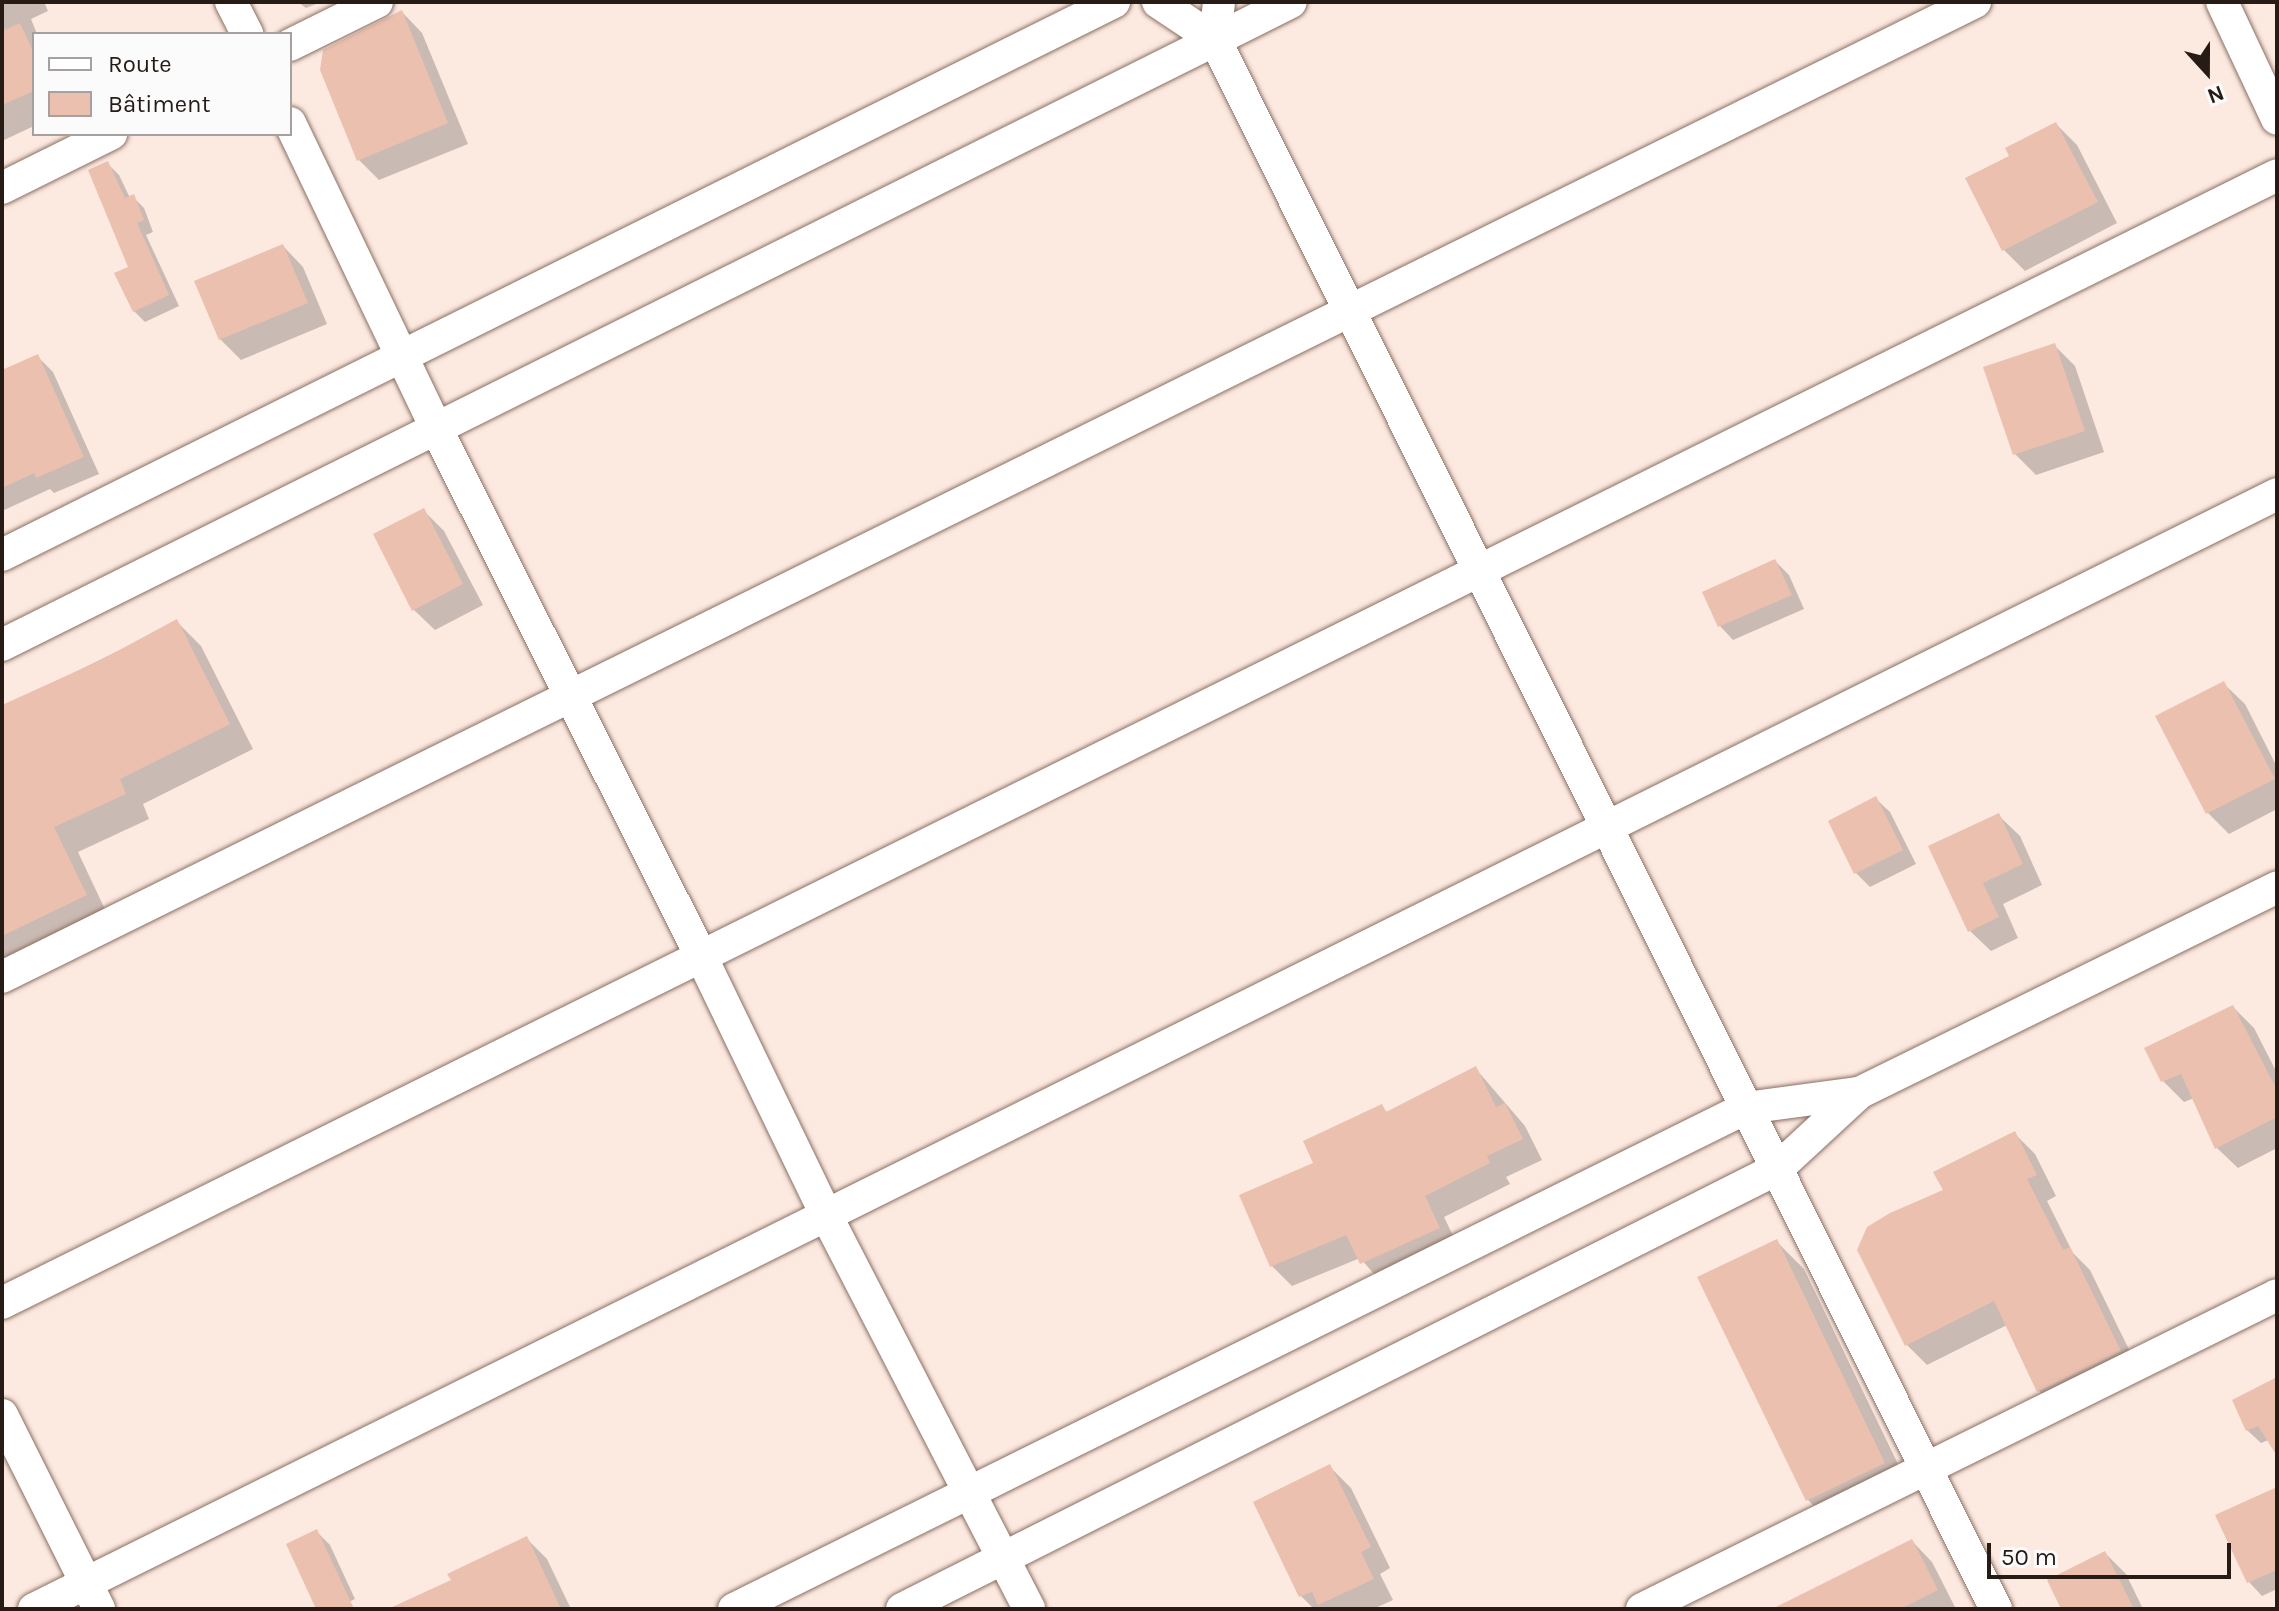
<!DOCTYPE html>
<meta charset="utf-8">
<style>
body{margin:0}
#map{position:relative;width:2279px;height:1611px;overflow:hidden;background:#fce9e0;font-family:Karla,sans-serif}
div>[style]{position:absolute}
.shadow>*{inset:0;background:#0003}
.building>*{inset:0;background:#ebc0af}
.roads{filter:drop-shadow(0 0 2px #8b6f63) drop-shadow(0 0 2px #8b6f63)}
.street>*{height:32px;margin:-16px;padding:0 16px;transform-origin:16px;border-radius:16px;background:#fff}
span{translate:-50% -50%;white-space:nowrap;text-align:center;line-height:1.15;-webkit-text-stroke:6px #fbfbfb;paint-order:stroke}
.frame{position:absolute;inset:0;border:4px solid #271b16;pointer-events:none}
.legend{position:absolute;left:32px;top:32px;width:260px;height:104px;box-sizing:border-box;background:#fbfbfb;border:2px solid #a6a19f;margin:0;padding:10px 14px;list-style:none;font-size:24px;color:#271b16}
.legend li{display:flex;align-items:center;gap:16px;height:40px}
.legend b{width:40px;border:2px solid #a6a19f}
.north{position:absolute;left:2167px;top:32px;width:80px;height:80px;-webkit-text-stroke:6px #fbfbfb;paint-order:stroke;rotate:159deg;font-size:22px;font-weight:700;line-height:32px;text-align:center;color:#271b16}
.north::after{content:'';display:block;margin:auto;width:28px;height:36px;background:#271b16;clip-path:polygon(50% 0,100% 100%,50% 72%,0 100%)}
.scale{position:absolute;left:1987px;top:1543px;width:244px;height:36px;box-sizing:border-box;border:4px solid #271b16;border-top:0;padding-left:10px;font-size:24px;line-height:28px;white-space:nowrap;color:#271b16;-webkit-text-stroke:6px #fbfbfb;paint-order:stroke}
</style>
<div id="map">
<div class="shadow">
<i style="clip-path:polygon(2px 2px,44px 2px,48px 11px,31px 19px,37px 34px,34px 34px,34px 126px,2px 141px)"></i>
<i style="clip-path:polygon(298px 2px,321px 2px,306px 8px)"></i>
<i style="clip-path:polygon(402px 12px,422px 33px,468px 144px,379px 180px,358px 159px)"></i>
<i style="clip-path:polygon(2056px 124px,2077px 145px,2117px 223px,2025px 271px,2004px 250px,1967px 179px,2012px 156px)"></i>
<i style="clip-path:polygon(108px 164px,119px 175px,130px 198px,133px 197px,144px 208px,153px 232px,146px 235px,179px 306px,145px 322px,134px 311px,130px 268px)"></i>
<i style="clip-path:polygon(283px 246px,303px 267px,327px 324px,241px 360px,220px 339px)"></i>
<i style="clip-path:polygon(2054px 345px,2075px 366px,2104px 452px,2036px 475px,2015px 454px)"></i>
<i style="clip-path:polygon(37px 356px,53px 372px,99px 474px,54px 493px,50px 489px,2px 511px,2px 372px)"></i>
<i style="clip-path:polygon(423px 510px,444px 531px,483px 605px,435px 630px,414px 610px)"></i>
<i style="clip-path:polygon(1775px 561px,1789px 575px,1804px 609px,1733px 640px,1720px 626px)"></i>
<i style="clip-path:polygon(177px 622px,201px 646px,253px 749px,143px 804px,149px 819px,78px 852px,110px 920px,2px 990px,2px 708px)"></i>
<i style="clip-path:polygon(2224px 684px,2245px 704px,2277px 767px,2277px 809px,2229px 834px,2208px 813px,2158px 717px)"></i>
<i style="clip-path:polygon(1876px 799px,1890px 812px,1916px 864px,1870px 887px,1856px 873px,1830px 822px)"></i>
<i style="clip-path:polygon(1999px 816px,2020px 836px,2042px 885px,2003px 904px,2018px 938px,1991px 951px,1970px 931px)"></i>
<i style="clip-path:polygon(2233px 1007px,2254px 1028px,2277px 1073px,2277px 1148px,2238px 1168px,2217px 1148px,2194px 1098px,2184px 1102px,2163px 1081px)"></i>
<i style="clip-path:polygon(1476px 1069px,1525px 1126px,1542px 1160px,1506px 1177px,1510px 1184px,1444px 1217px,1459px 1248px,1383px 1284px,1360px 1258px,1292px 1286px,1272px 1266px,1316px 1164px,1382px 1107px,1388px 1113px)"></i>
<i style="clip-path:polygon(2014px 1133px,2035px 1154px,2056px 1196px,2047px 1201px,2073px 1253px,2090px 1270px,2140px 1372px,2060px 1412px,2039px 1391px,2007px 1325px,1927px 1365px,1907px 1345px,1945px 1191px)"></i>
<i style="clip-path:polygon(1776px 1241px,1804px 1269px,1911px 1491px,1835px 1527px,1808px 1500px)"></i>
<i style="clip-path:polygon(2277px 1379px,2277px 1445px,2271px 1439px,2261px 1443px,2247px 1430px)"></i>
<i style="clip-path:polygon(1330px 1467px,1351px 1488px,1390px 1568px,1380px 1574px,1393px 1600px,1373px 1609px,1314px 1609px,1301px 1596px)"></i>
<i style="clip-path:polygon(2277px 1488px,2277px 1589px,2262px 1596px,2249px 1582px)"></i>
<i style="clip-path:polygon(317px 1532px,330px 1545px,355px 1599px,333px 1609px,324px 1609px)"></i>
<i style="clip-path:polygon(527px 1539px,547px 1559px,571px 1609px,393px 1609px,453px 1581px)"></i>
<i style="clip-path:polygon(1912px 1541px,1932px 1562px,1956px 1609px,1777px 1609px)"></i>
<i style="clip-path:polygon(2105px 1553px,2126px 1574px,2143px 1609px,2063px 1609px)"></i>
</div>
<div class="building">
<i style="clip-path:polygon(402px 10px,448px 123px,357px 161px,320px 70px,323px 50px)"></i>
<i style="clip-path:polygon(20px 23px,34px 53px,34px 91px,2px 105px,2px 31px)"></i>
<i style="clip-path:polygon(2056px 122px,2098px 202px,2002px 251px,1965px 178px,2009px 156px,2005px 148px)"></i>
<i style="clip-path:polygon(108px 161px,125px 198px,134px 194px,144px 220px,137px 223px,169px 295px,133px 312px,114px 273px,128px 267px,88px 170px)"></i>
<i style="clip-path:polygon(283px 244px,308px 303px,219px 340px,194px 281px)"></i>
<i style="clip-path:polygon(2055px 343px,2085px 431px,2013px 455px,1983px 367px)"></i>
<i style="clip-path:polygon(38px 354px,84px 457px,36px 478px,34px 473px,2px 488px,2px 370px)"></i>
<i style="clip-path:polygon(424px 508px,463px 584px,412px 611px,373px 534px)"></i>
<i style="clip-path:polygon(1775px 559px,1792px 595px,1718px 627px,1702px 592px)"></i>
<i style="clip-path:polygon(177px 619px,230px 724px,120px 779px,126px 794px,54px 827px,87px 895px,2px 936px,2px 705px,99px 661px)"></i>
<i style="clip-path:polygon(2224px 681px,2275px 779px,2206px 814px,2155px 716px)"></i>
<i style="clip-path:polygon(1876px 796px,1903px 850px,1854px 874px,1828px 821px)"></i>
<i style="clip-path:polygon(1999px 813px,2023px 864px,1983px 883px,1999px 917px,1968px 932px,1928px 846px)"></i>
<i style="clip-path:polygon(2233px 1005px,2277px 1090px,2277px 1117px,2215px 1149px,2181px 1074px,2161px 1082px,2144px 1048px)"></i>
<i style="clip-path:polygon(1476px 1066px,1496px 1107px,1505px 1103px,1523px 1139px,1487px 1156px,1490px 1163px,1425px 1196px,1440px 1228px,1360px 1264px,1346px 1235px,1270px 1267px,1239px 1195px,1313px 1163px,1303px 1141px,1382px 1104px,1386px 1112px)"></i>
<i style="clip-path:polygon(2015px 1131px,2037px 1175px,2027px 1179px,2063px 1250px,2070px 1247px,2121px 1351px,2037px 1392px,1994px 1301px,1905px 1346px,1857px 1250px,1867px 1227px,1890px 1213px,1943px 1190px,1933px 1172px)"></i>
<i style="clip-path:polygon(1777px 1239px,1885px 1463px,1806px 1501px,1697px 1277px)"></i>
<i style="clip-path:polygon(2277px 1377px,2277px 1456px,2258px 1426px,2246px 1431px,2232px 1400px)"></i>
<i style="clip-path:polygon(1330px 1464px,1371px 1547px,1361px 1552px,1374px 1579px,1318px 1605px,1312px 1592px,1299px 1597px,1253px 1502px)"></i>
<i style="clip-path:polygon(2277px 1487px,2277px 1570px,2247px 1583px,2215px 1515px)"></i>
<i style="clip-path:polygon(317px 1529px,354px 1609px,316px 1609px,286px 1544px)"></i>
<i style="clip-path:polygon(527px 1536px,561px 1609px,388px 1609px,451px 1580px,447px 1574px)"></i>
<i style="clip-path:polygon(1912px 1539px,1938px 1590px,1900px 1609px,1772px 1609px)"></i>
<i style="clip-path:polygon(2105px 1551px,2134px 1609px,2061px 1609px,2047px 1580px)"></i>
</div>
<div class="roads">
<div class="street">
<i style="left:231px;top:2px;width:36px;rotate:63deg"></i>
<i style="left:1158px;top:2px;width:69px;rotate:33.7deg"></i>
<i style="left:1215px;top:40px;width:1753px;rotate:63.54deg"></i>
<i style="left:2222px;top:2px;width:129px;rotate:64.8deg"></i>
<i style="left:1215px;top:40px;width:38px;rotate:-84deg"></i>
<i style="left:290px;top:45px;width:97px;rotate:-26.3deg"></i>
<i style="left:290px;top:123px;width:338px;rotate:64.4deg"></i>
<i style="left:436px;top:428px;width:591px;rotate:63.35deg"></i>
<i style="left:701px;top:956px;width:288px;rotate:64.2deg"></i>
<i style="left:826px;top:1215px;width:443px;rotate:62.7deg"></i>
<i style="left:2px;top:188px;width:122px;rotate:-26.4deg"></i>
<i style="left:2px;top:555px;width:1242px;rotate:-26.44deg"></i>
<i style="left:2px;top:645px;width:1440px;rotate:-26.51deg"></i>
<i style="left:2px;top:977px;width:2201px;rotate:-26.3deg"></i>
<i style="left:2px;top:1303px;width:2539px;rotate:-26.37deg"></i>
<i style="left:2px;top:1415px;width:217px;rotate:63.4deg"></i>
<i style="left:34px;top:1609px;width:2505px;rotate:-26.43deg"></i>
<i style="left:734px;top:1609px;width:1129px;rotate:-26.34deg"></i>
<i style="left:1746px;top:1108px;width:114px;rotate:-7.6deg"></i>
<i style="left:902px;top:1609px;width:979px;rotate:-26.7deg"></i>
<i style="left:1777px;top:1169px;width:112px;rotate:-42.8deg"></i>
<i style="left:1859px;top:1093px;width:466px;rotate:-26.2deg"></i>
<i style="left:1642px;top:1609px;width:708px;rotate:-26.31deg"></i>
</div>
</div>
<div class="frame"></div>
<ul class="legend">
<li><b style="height:10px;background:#fff"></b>Route</li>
<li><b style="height:22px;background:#ebc0af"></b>Bâtiment</li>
</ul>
<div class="north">N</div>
<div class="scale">50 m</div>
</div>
